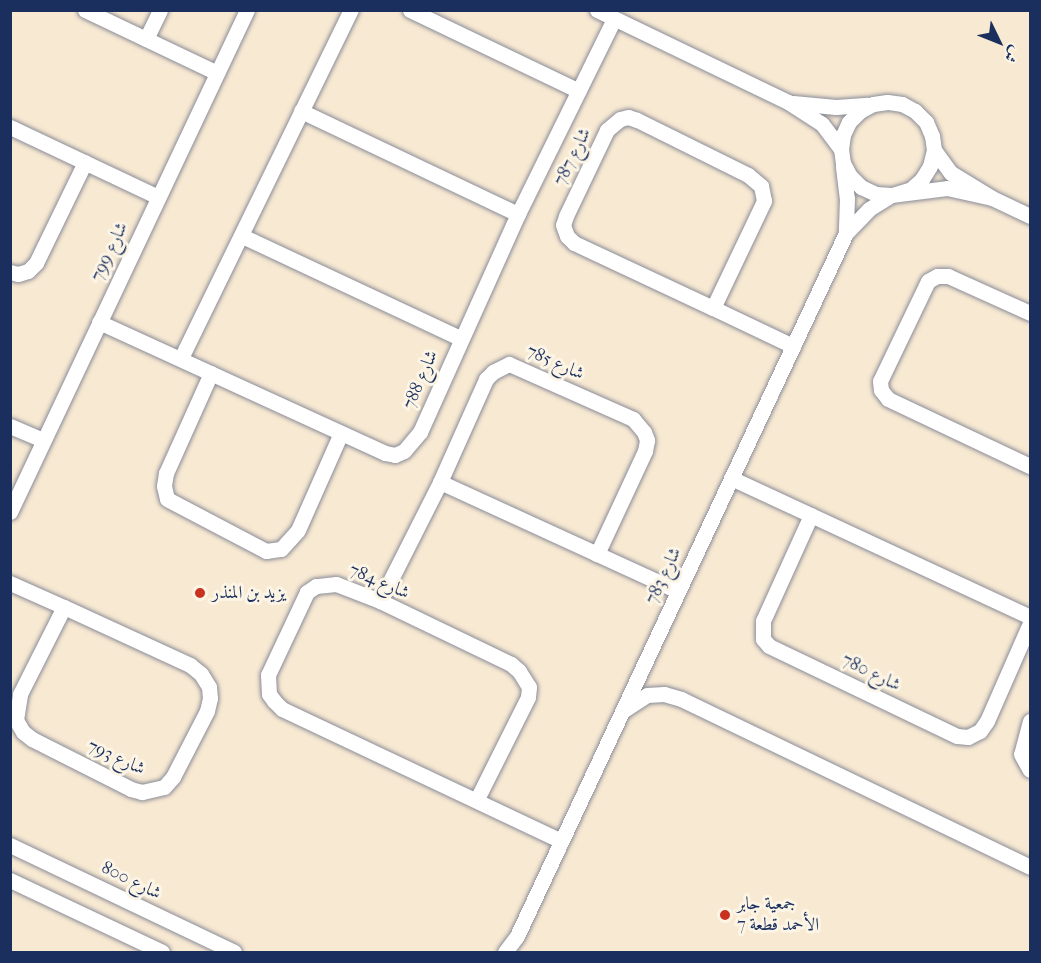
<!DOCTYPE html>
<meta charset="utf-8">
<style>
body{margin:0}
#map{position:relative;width:1041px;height:963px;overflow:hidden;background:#f8e9d2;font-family:"IM FELL French Canon",Amiri,serif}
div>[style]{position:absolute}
.roads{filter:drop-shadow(0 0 2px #8a8c98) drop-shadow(0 0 2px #8a8c98)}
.minor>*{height:15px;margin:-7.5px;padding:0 7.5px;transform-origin:7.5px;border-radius:7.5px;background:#fff}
.dots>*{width:16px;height:16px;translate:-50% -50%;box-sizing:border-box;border:3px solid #fcf5e5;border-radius:50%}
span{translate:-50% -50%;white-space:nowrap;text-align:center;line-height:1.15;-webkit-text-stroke:6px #fcf5e5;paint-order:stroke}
.street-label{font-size:18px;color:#1b2f5e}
.poi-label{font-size:18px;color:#1b2f5e}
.left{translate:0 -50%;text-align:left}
.frame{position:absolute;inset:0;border:12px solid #1b2f5e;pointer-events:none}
.north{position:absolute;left:969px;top:12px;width:60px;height:60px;-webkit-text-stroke:4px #fcf5e5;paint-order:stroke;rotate:133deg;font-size:16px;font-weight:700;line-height:24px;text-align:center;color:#1b2f5e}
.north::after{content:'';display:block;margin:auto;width:21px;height:27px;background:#1b2f5e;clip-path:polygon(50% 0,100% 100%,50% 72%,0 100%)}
</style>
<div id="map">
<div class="roads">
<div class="minor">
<i style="left:85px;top:10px;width:146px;rotate:25.5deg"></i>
<i style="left:410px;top:10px;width:187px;rotate:25.6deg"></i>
<i style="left:597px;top:10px;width:212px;rotate:25.7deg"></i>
<i style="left:788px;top:102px;width:40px;rotate:32.9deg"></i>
<i style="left:822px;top:124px;width:31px;rotate:53deg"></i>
<i style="left:146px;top:39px;width:32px;rotate:-64deg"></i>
<i style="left:793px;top:103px;width:43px;rotate:5.3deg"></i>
<i style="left:836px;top:107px;width:32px;rotate:-4deg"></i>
<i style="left:301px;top:111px;width:240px;rotate:25.4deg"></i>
<i style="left:10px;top:127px;width:164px;rotate:25.3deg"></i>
<i style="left:934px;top:150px;width:29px;rotate:54deg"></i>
<i style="left:951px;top:173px;width:48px;rotate:31.4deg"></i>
<i style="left:992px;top:198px;width:42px;rotate:25.3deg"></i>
<i style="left:843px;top:167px;width:31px;rotate:83deg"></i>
<i style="left:847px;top:198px;width:35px;rotate:92deg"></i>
<i style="left:896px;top:194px;width:16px;rotate:-18deg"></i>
<i style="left:911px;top:189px;width:15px;rotate:-42deg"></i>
<i style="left:922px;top:179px;width:15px;rotate:-58deg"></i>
<i style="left:930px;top:166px;width:16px;rotate:-76deg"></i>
<i style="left:934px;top:150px;width:14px;rotate:-98deg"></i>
<i style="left:932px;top:136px;width:15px;rotate:-113deg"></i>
<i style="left:926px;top:122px;width:16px;rotate:-135deg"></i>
<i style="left:915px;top:111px;width:15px;rotate:-152deg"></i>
<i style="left:902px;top:104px;width:15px;rotate:-172deg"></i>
<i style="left:887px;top:102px;width:14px;rotate:172deg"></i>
<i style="left:873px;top:104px;width:15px;rotate:152deg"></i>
<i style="left:860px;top:111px;width:16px;rotate:135deg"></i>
<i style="left:849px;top:122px;width:14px;rotate:115deg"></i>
<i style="left:843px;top:135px;width:14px;rotate:98deg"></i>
<i style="left:841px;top:149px;width:14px;rotate:82deg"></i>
<i style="left:843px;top:163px;width:15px;rotate:62deg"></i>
<i style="left:850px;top:176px;width:16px;rotate:45deg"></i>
<i style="left:861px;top:187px;width:17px;rotate:25deg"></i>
<i style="left:876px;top:194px;width:15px;rotate:4deg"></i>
<i style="left:891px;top:195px;width:56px;rotate:-7.1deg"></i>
<i style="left:947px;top:188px;width:46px;rotate:12.5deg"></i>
<i style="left:242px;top:236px;width:241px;rotate:25.1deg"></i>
<i style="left:10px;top:272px;width:8px;rotate:14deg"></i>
<i style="left:18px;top:274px;width:10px;rotate:-17deg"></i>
<i style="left:28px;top:271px;width:11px;rotate:-45deg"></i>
<i style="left:36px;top:263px;width:112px;rotate:-64.1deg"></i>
<i style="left:713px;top:308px;width:119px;rotate:-64.5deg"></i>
<i style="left:764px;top:201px;width:15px;rotate:-101deg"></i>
<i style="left:761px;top:186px;width:17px;rotate:-140deg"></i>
<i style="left:748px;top:175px;width:124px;rotate:-153.6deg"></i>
<i style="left:637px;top:120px;width:9px;rotate:-162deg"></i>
<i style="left:628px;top:117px;width:8px;rotate:166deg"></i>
<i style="left:620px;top:119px;width:17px;rotate:140deg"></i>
<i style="left:607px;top:130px;width:95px;rotate:115.5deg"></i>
<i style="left:566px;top:216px;width:9px;rotate:108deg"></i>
<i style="left:563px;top:225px;width:12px;rotate:70deg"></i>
<i style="left:567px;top:236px;width:10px;rotate:45deg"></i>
<i style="left:574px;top:243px;width:153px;rotate:25.1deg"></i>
<i style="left:713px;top:308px;width:89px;rotate:25.4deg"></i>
<i style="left:1030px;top:313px;width:90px;rotate:-155.7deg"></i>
<i style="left:948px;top:276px;width:11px;rotate:180deg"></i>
<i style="left:937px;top:276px;width:10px;rotate:151deg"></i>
<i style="left:928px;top:281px;width:111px;rotate:115.6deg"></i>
<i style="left:880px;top:381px;width:9px;rotate:84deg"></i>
<i style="left:881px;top:390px;width:11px;rotate:52deg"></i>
<i style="left:888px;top:399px;width:157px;rotate:25.3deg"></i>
<i style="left:99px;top:322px;width:315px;rotate:24.6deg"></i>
<i style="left:385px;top:453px;width:10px;rotate:11deg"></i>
<i style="left:395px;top:455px;width:10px;rotate:-24deg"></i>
<i style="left:404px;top:451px;width:25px;rotate:-50deg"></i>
<i style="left:420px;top:432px;width:239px;rotate:-65.8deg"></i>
<i style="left:518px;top:214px;width:217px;rotate:-63.8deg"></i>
<i style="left:181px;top:358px;width:387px;rotate:-64deg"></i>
<i style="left:211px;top:373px;width:110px;rotate:114.2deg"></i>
<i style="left:166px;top:473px;width:13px;rotate:99deg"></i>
<i style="left:164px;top:486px;width:13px;rotate:77deg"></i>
<i style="left:167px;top:499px;width:112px;rotate:27.7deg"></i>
<i style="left:266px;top:551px;width:15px;rotate:-8deg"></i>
<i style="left:281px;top:549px;width:25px;rotate:-48deg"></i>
<i style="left:298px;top:530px;width:106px;rotate:-66.1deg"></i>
<i style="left:10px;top:426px;width:36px;rotate:23deg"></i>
<i style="left:731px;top:478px;width:330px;rotate:24.9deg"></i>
<i style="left:440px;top:482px;width:262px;rotate:24.6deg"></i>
<i style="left:10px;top:512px;width:555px;rotate:-64.73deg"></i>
<i style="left:811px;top:515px;width:116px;rotate:114.4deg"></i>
<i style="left:763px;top:621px;width:18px;rotate:90deg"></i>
<i style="left:763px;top:639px;width:9px;rotate:49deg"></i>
<i style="left:769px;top:646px;width:208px;rotate:25.6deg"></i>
<i style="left:957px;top:736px;width:11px;rotate:5deg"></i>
<i style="left:968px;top:737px;width:13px;rotate:-27deg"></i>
<i style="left:980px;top:731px;width:12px;rotate:-55deg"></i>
<i style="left:987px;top:721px;width:107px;rotate:-66.3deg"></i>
<i style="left:10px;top:583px;width:59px;rotate:24deg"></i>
<i style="left:64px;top:607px;width:139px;rotate:24.7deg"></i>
<i style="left:190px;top:665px;width:14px;rotate:39deg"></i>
<i style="left:201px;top:674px;width:15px;rotate:58deg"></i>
<i style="left:209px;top:687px;width:11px;rotate:85deg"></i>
<i style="left:210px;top:698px;width:13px;rotate:103deg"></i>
<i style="left:207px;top:711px;width:74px;rotate:117.3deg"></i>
<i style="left:173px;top:777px;width:13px;rotate:132deg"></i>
<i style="left:164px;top:787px;width:23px;rotate:167deg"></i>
<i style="left:142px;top:792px;width:11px;rotate:-165deg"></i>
<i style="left:131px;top:789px;width:111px;rotate:-153.2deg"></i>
<i style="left:32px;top:739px;width:11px;rotate:-142deg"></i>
<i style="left:23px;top:732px;width:14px;rotate:-120deg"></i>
<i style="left:16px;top:720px;width:26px;rotate:-81deg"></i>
<i style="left:20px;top:694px;width:97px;rotate:-63.2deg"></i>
<i style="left:380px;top:601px;width:133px;rotate:-63.2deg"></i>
<i style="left:440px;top:482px;width:113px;rotate:-65.9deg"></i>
<i style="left:486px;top:379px;width:10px;rotate:-45deg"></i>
<i style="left:493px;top:372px;width:18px;rotate:-27deg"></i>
<i style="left:509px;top:364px;width:136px;rotate:23.9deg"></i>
<i style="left:633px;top:419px;width:17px;rotate:50deg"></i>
<i style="left:644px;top:432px;width:9px;rotate:69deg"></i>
<i style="left:647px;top:440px;width:11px;rotate:100deg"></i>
<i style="left:645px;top:451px;width:114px;rotate:115deg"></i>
<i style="left:624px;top:710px;width:27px;rotate:-33deg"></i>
<i style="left:647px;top:695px;width:17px;rotate:-3deg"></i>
<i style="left:664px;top:694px;width:18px;rotate:16deg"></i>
<i style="left:681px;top:699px;width:387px;rotate:25.7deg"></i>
<i style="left:1030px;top:721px;width:34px;rotate:105deg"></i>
<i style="left:1021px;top:754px;width:18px;rotate:61deg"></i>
<i style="left:477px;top:799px;width:114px;rotate:-63.4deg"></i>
<i style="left:528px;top:697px;width:10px;rotate:-84deg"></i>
<i style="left:529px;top:687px;width:19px;rotate:-122deg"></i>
<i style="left:519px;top:671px;width:11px;rotate:-139deg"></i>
<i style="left:511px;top:664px;width:145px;rotate:-154.3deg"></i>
<i style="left:380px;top:601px;width:47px;rotate:-158.9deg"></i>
<i style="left:336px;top:584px;width:20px;rotate:174deg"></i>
<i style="left:316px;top:586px;width:11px;rotate:146deg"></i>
<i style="left:307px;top:592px;width:92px;rotate:115.2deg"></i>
<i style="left:268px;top:675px;width:19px;rotate:87deg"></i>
<i style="left:269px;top:694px;width:9px;rotate:54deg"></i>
<i style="left:274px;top:701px;width:11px;rotate:45deg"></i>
<i style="left:282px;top:709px;width:309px;rotate:25.3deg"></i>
<i style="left:10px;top:845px;width:248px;rotate:25.5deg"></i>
<i style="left:10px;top:880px;width:168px;rotate:25.3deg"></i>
<i style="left:505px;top:952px;width:20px;rotate:-53deg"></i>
<i style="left:517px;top:936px;width:776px;rotate:-64.92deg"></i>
<i style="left:846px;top:233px;width:33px;rotate:-46deg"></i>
<i style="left:869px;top:209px;width:26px;rotate:-32deg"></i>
</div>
</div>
<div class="dots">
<i style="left:200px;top:593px;background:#c8321e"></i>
<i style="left:725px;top:915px;background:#c8321e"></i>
</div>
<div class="street-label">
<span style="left:573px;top:157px;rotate:-64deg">شارع 787</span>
<span style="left:110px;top:252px;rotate:-65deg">شارع 799</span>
<span style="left:555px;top:363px;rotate:24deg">شارع 785</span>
<span style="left:421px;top:380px;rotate:-67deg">شارع 788</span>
<span style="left:664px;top:576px;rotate:-65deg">شارع 783</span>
<span style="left:379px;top:582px;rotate:23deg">شارع 784</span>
<span style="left:871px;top:673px;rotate:26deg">شارع 780</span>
<span style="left:116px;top:758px;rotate:24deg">شارع 793</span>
<span style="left:131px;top:881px;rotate:26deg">شارع 800</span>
</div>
<div class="poi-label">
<span class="left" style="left:212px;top:593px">يزيد بن المنذر</span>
<span class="left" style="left:737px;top:915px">جمعية جابر<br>الأحمد قطعة 7</span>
</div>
<div class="frame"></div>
<div class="north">ش</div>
</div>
